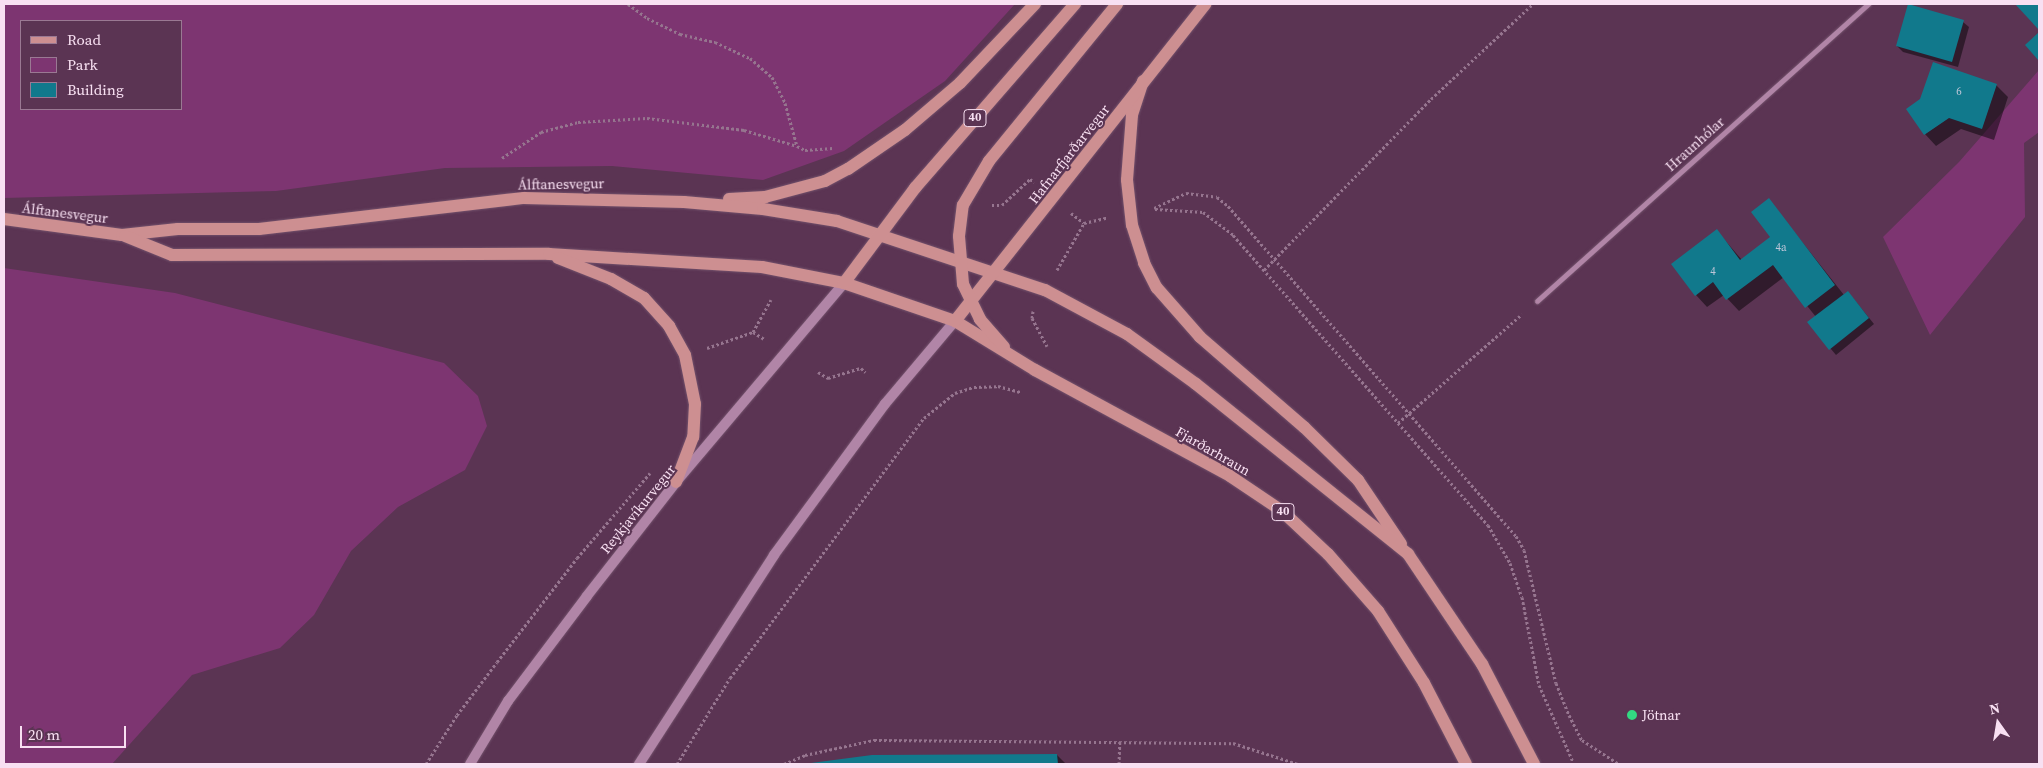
<!DOCTYPE html>
<meta charset="utf-8">
<style>
body{margin:0}
#map{position:relative;width:2043px;height:768px;overflow:hidden;background:#5b3453;font-family:"Source Serif 4",serif}
div>[style]{position:absolute}
.green>*{inset:0;background:#7d3571}
.shadow>*{inset:0;background:#0007}
.building>*{inset:0;background:#11798c}
.path>*{height:3px;margin-top:-1.5px;transform-origin:0;background:repeating-linear-gradient(90deg,#96758f 0 2.5px,transparent 0 5px)}
.roads{filter:drop-shadow(0 0 1px #73526c) drop-shadow(0 0 1px #73526c)}
.street>*{height:5px;margin:-2.5px;padding:0 2.5px;transform-origin:2.5px;border-radius:2.5px;background:#b185a7}
.secondary>*{height:10px;margin:-5px;padding:0 5px;transform-origin:5px;border-radius:5px;background:#b185a7}
.primary>*{height:12px;margin:-6px;padding:0 6px;transform-origin:6px;border-radius:6px;background:#cd8f91}
.dots>*{width:14px;height:14px;translate:-50% -50%;box-sizing:border-box;border:2px solid #5b3453;border-radius:50%}
span{translate:-50% -50%;white-space:nowrap;text-align:center;line-height:1.15;-webkit-text-stroke:4px #5b3453;paint-order:stroke}
.number-label{font-size:11px;color:#bec6d8}
.number-label span{-webkit-text-stroke-width:0}
.shield-label span{padding:1px 4px;background:#5b3453;border:1px solid;border-radius:4px;-webkit-text-stroke-width:0}
.shield-label{font-size:12px;color:#f8e0f2;font-weight:700}
.street-label{font-size:14px;color:#f8e0f2}
.poi-label{font-size:14px;color:#f8e0f2}
.left{translate:0 -50%;text-align:left}
.frame{position:absolute;inset:0;border:5px solid #f8e0f2;pointer-events:none}
.legend{position:absolute;left:20px;top:20px;width:162px;height:90px;box-sizing:border-box;background:#5b3453;border:1px solid #9a7993;margin:0;padding:6px 9px;list-style:none;font-size:15px;color:#f8e0f2}
.legend li{display:flex;align-items:center;gap:10px;height:25px}
.legend b{width:25px;border:1px solid #9a7993}
.north{position:absolute;left:1973px;top:698px;width:50px;height:50px;-webkit-text-stroke:4px #5b3453;paint-order:stroke;rotate:347deg;font-size:14px;font-weight:700;line-height:20px;text-align:center;color:#f8e0f2}
.north::after{content:'';display:block;margin:auto;width:18px;height:22px;background:#f8e0f2;clip-path:polygon(50% 0,100% 100%,50% 72%,0 100%)}
.scale{position:absolute;left:20px;top:726px;width:106px;height:22px;box-sizing:border-box;border:2px solid #f8e0f2;border-top:0;padding-left:6px;font-size:15px;line-height:18px;white-space:nowrap;color:#f8e0f2;-webkit-text-stroke:4px #5b3453;paint-order:stroke}
</style>
<div id="map">
<div class="green">
<i style="clip-path:polygon(evenodd,4px 4px,1015px 4px,945px 81px,844px 151px,763px 180px,612px 166px,445px 168px,276px 191px,4px 198px,4px 4px,21px 21px,181px 21px,181px 109px,21px 109px,21px 21px)"></i>
<i style="clip-path:polygon(2039px 70px,2039px 132px,2024px 143px,2025px 217px,1930px 335px,1883px 237px,1959px 162px)"></i>
<i style="clip-path:polygon(4px 268px,175px 293px,444px 363px,478px 396px,487px 426px,465px 470px,398px 507px,351px 551px,314px 615px,280px 648px,192px 675px,112px 764px,4px 764px)"></i>
</div>
<div class="shadow">
<i style="clip-path:polygon(1963px 22px,1969px 27px,1958px 67px,1903px 52px,1897px 46px)"></i>
<i style="clip-path:polygon(1996px 85px,2008px 97px,1994px 140px,1961px 129px,1936px 146px,1925px 134px)"></i>
<i style="clip-path:polygon(1769px 200px,1844px 295px,1853px 298px,1874px 324px,1836px 355px,1809px 323px,1816px 317px,1784px 277px,1739px 311px,1724px 295px,1707px 307px,1696px 295px,1717px 231px,1742px 260px,1772px 237px)"></i>
<i style="clip-path:polygon(1057px 755px,1066px 764px,813px 764px,872px 757px)"></i>
</div>
<div class="building">
<i style="clip-path:polygon(1908px 4px,1964px 20px,1952px 62px,1896px 46px)"></i>
<i style="clip-path:polygon(2015px 4px,2039px 4px,2039px 30px)"></i>
<i style="clip-path:polygon(2039px 32px,2039px 61px,2025px 45px)"></i>
<i style="clip-path:polygon(1933px 62px,1997px 84px,1982px 129px,1949px 118px,1924px 135px,1906px 109px,1920px 99px)"></i>
<i style="clip-path:polygon(1769px 198px,1835px 285px,1805px 308px,1773px 265px,1726px 300px,1713px 282px,1695px 296px,1671px 264px,1717px 229px,1740px 260px,1770px 237px,1751px 212px)"></i>
<i style="clip-path:polygon(1848px 291px,1869px 318px,1829px 350px,1807px 322px)"></i>
<i style="clip-path:polygon(1057px 754px,1058px 764px,811px 763px,872px 755px)"></i>
</div>
<div class="path">
<i style="left:628px;top:4px;width:24px;rotate:36deg"></i>
<i style="left:647px;top:18px;width:37px;rotate:26deg"></i>
<i style="left:680px;top:34px;width:36px;rotate:13deg"></i>
<i style="left:715px;top:42px;width:38px;rotate:25deg"></i>
<i style="left:750px;top:58px;width:29px;rotate:41deg"></i>
<i style="left:772px;top:77px;width:29px;rotate:63deg"></i>
<i style="left:785px;top:103px;width:45px;rotate:74.4deg"></i>
<i style="left:797px;top:146px;width:9px;rotate:27deg"></i>
<i style="left:805px;top:150px;width:28px;rotate:-4deg"></i>
<i style="left:502px;top:158px;width:47px;rotate:-33.7deg"></i>
<i style="left:541px;top:132px;width:38px;rotate:-15deg"></i>
<i style="left:578px;top:122px;width:69px;rotate:-3.3deg"></i>
<i style="left:647px;top:118px;width:98px;rotate:7.1deg"></i>
<i style="left:744px;top:130px;width:55px;rotate:16.8deg"></i>
<i style="left:992px;top:205px;width:10px"></i>
<i style="left:1002px;top:205px;width:38px;rotate:-43deg"></i>
<i style="left:1030px;top:179px;width:5px;rotate:37deg"></i>
<i style="left:1154px;top:208px;width:35px;rotate:-25deg"></i>
<i style="left:1186px;top:193px;width:31px;rotate:7deg"></i>
<i style="left:1217px;top:197px;width:14px;rotate:39deg"></i>
<i style="left:1228px;top:206px;width:438px;rotate:48.9deg"></i>
<i style="left:1516px;top:536px;width:16px;rotate:60deg"></i>
<i style="left:1524px;top:550px;width:137px;rotate:76.5deg"></i>
<i style="left:1556px;top:683px;width:35px;rotate:68deg"></i>
<i style="left:1569px;top:715px;width:28px;rotate:63deg"></i>
<i style="left:1582px;top:740px;width:44px;rotate:33deg"></i>
<i style="left:1155px;top:209px;width:48px;rotate:3.6deg"></i>
<i style="left:1203px;top:212px;width:38px;rotate:37deg"></i>
<i style="left:1233px;top:235px;width:386px;rotate:48.7deg"></i>
<i style="left:1488px;top:525px;width:44px;rotate:59.9deg"></i>
<i style="left:1510px;top:563px;width:36px;rotate:71deg"></i>
<i style="left:1522px;top:597px;width:90px;rotate:79.1deg"></i>
<i style="left:1539px;top:685px;width:86px;rotate:66.1deg"></i>
<i style="left:1071px;top:213px;width:16px;rotate:38deg"></i>
<i style="left:1084px;top:223px;width:23px;rotate:-13deg"></i>
<i style="left:1057px;top:270px;width:54px;rotate:-60.1deg"></i>
<i style="left:1264px;top:270px;width:239px;rotate:-45.7deg"></i>
<i style="left:1431px;top:99px;width:139px;rotate:-43deg"></i>
<i style="left:1033px;top:311px;width:7px;rotate:98deg"></i>
<i style="left:1032px;top:318px;width:32px;rotate:62deg"></i>
<i style="left:753px;top:332px;width:13px;rotate:32deg"></i>
<i style="left:707px;top:348px;width:49px;rotate:-19.2deg"></i>
<i style="left:753px;top:332px;width:37px;rotate:-61deg"></i>
<i style="left:818px;top:372px;width:12px;rotate:31deg"></i>
<i style="left:828px;top:378px;width:34px;rotate:-17deg"></i>
<i style="left:861px;top:368px;width:6px;rotate:45deg"></i>
<i style="left:1398px;top:423px;width:165px;rotate:-41.3deg"></i>
<i style="left:426px;top:764px;width:58px;rotate:-57.7deg"></i>
<i style="left:457px;top:715px;width:66px;rotate:-53deg"></i>
<i style="left:497px;top:662px;width:131px;rotate:-52.4deg"></i>
<i style="left:577px;top:558px;width:112px;rotate:-49.3deg"></i>
<i style="left:677px;top:764px;width:101px;rotate:-58.4deg"></i>
<i style="left:730px;top:678px;width:324px;rotate:-53.3deg"></i>
<i style="left:924px;top:418px;width:40px;rotate:-39deg"></i>
<i style="left:955px;top:393px;width:20px;rotate:-18deg"></i>
<i style="left:974px;top:387px;width:24px;rotate:-2deg"></i>
<i style="left:998px;top:386px;width:23px;rotate:15deg"></i>
<i style="left:784px;top:764px;width:23px;rotate:-23deg"></i>
<i style="left:805px;top:755px;width:71px;rotate:-12.3deg"></i>
<i style="left:874px;top:740px;width:359px;rotate:0.5deg"></i>
<i style="left:1233px;top:743px;width:68px;rotate:17.9deg"></i>
<i style="left:1119px;top:764px;width:23px;rotate:-88deg"></i>
</div>
<div class="roads">
<div class="street">
<i style="left:1537px;top:301px;width:445px;rotate:-41.9deg"></i>
</div>
<div class="secondary">
<i style="left:470px;top:764px;width:74px;rotate:-58.9deg"></i>
<i style="left:508px;top:701px;width:131px;rotate:-53deg"></i>
<i style="left:587px;top:596px;width:145px;rotate:-52deg"></i>
<i style="left:676px;top:482px;width:260px;rotate:-49.8deg"></i>
<i style="left:639px;top:764px;width:249px;rotate:-57.1deg"></i>
<i style="left:774px;top:555px;width:187px;rotate:-53.7deg"></i>
<i style="left:885px;top:404px;width:109px;rotate:-49.9deg"></i>
</div>
<div class="primary">
<i style="left:1143px;top:81px;width:36px;rotate:108deg"></i>
<i style="left:1132px;top:115px;width:65px;rotate:94.4deg"></i>
<i style="left:1127px;top:180px;width:45px;rotate:83.7deg"></i>
<i style="left:1132px;top:225px;width:40px;rotate:72deg"></i>
<i style="left:1144px;top:263px;width:28px;rotate:63deg"></i>
<i style="left:1157px;top:288px;width:65px;rotate:48.7deg"></i>
<i style="left:1200px;top:337px;width:138px;rotate:40.9deg"></i>
<i style="left:1304px;top:427px;width:76px;rotate:44.5deg"></i>
<i style="left:1358px;top:480px;width:77px;rotate:56.1deg"></i>
<i style="left:729px;top:199px;width:36px;rotate:-3deg"></i>
<i style="left:765px;top:197px;width:62px;rotate:-14.9deg"></i>
<i style="left:825px;top:181px;width:26px;rotate:-28deg"></i>
<i style="left:848px;top:169px;width:69px;rotate:-34.4deg"></i>
<i style="left:905px;top:130px;width:72px;rotate:-40.5deg"></i>
<i style="left:960px;top:83px;width:109px;rotate:-46.5deg"></i>
<i style="left:4px;top:219px;width:119px;rotate:7.7deg"></i>
<i style="left:122px;top:235px;width:56px;rotate:-6.1deg"></i>
<i style="left:178px;top:229px;width:81px"></i>
<i style="left:259px;top:229px;width:267px;rotate:-6.7deg"></i>
<i style="left:524px;top:198px;width:160px;rotate:1.4deg"></i>
<i style="left:684px;top:202px;width:79px;rotate:5.1deg"></i>
<i style="left:763px;top:209px;width:75px;rotate:9.2deg"></i>
<i style="left:837px;top:221px;width:219px;rotate:18.4deg"></i>
<i style="left:1045px;top:290px;width:93px;rotate:28.2deg"></i>
<i style="left:1127px;top:334px;width:85px;rotate:35.9deg"></i>
<i style="left:1196px;top:384px;width:272px;rotate:38.7deg"></i>
<i style="left:1408px;top:554px;width:133px;rotate:56.1deg"></i>
<i style="left:1482px;top:664px;width:113px;rotate:62.5deg"></i>
<i style="left:125px;top:236px;width:51px;rotate:22deg"></i>
<i style="left:172px;top:255px;width:377px;rotate:-0.2deg"></i>
<i style="left:549px;top:254px;width:213px;rotate:3.5deg"></i>
<i style="left:762px;top:267px;width:84px;rotate:11deg"></i>
<i style="left:844px;top:283px;width:117px;rotate:18.9deg"></i>
<i style="left:955px;top:321px;width:94px;rotate:31.5deg"></i>
<i style="left:1035px;top:370px;width:222px;rotate:28.5deg"></i>
<i style="left:1230px;top:476px;width:63px;rotate:33.9deg"></i>
<i style="left:1282px;top:511px;width:63px;rotate:43.1deg"></i>
<i style="left:1328px;top:554px;width:76px;rotate:48.7deg"></i>
<i style="left:1378px;top:611px;width:85px;rotate:57.4deg"></i>
<i style="left:1424px;top:683px;width:91px;rotate:62.6deg"></i>
<i style="left:558px;top:258px;width:57px;rotate:21.6deg"></i>
<i style="left:611px;top:279px;width:38px;rotate:30deg"></i>
<i style="left:644px;top:298px;width:38px;rotate:48deg"></i>
<i style="left:669px;top:326px;width:33px;rotate:61deg"></i>
<i style="left:685px;top:355px;width:50px;rotate:78.5deg"></i>
<i style="left:695px;top:404px;width:33px;rotate:93deg"></i>
<i style="left:693px;top:437px;width:48px;rotate:110.7deg"></i>
<i style="left:844px;top:283px;width:119px;rotate:-53.2deg"></i>
<i style="left:915px;top:188px;width:244px;rotate:-49deg"></i>
<i style="left:955px;top:321px;width:404px;rotate:-51.7deg"></i>
<i style="left:1004px;top:347px;width:37px;rotate:-131deg"></i>
<i style="left:980px;top:319px;width:39px;rotate:-116deg"></i>
<i style="left:963px;top:284px;width:48px;rotate:-94.8deg"></i>
<i style="left:959px;top:236px;width:31px;rotate:-83deg"></i>
<i style="left:963px;top:205px;width:51px;rotate:-59.4deg"></i>
<i style="left:989px;top:161px;width:203px;rotate:-50.8deg"></i>
</div>
</div>
<div class="dots">
<i style="left:1632px;top:715px;background:#33d882"></i>
</div>
<div class="number-label">
<span style="left:1959px;top:92px">6</span>
<span style="left:1781px;top:248px">4a</span>
<span style="left:1713px;top:272px">4</span>
</div>
<div class="shield-label">
<span style="left:975px;top:118px">40</span>
<span style="left:1283px;top:512px">40</span>
</div>
<div class="street-label">
<span style="left:1695px;top:144px;rotate:-42deg">Hraunhólar</span>
<span style="left:1069px;top:154px;rotate:-52deg">Hafnarfjarðarvegur</span>
<span style="left:561px;top:184px;rotate:-1deg">Álftanesvegur</span>
<span style="left:65px;top:213px;rotate:7deg">Álftanesvegur</span>
<span style="left:1213px;top:451px;rotate:30deg">Fjarðarhraun</span>
<span style="left:638px;top:509px;rotate:-51deg">Reykjavíkurvegur</span>
</div>
<div class="poi-label">
<span class="left" style="left:1642px;top:715px">Jötnar</span>
</div>
<div class="frame"></div>
<ul class="legend">
<li><b style="height:6px;background:#cd8f91"></b>Road</li>
<li><b style="height:14px;background:#7d3571"></b>Park</li>
<li><b style="height:14px;background:#11798c"></b>Building</li>
</ul>
<div class="north">N</div>
<div class="scale">20 m</div>
</div>
